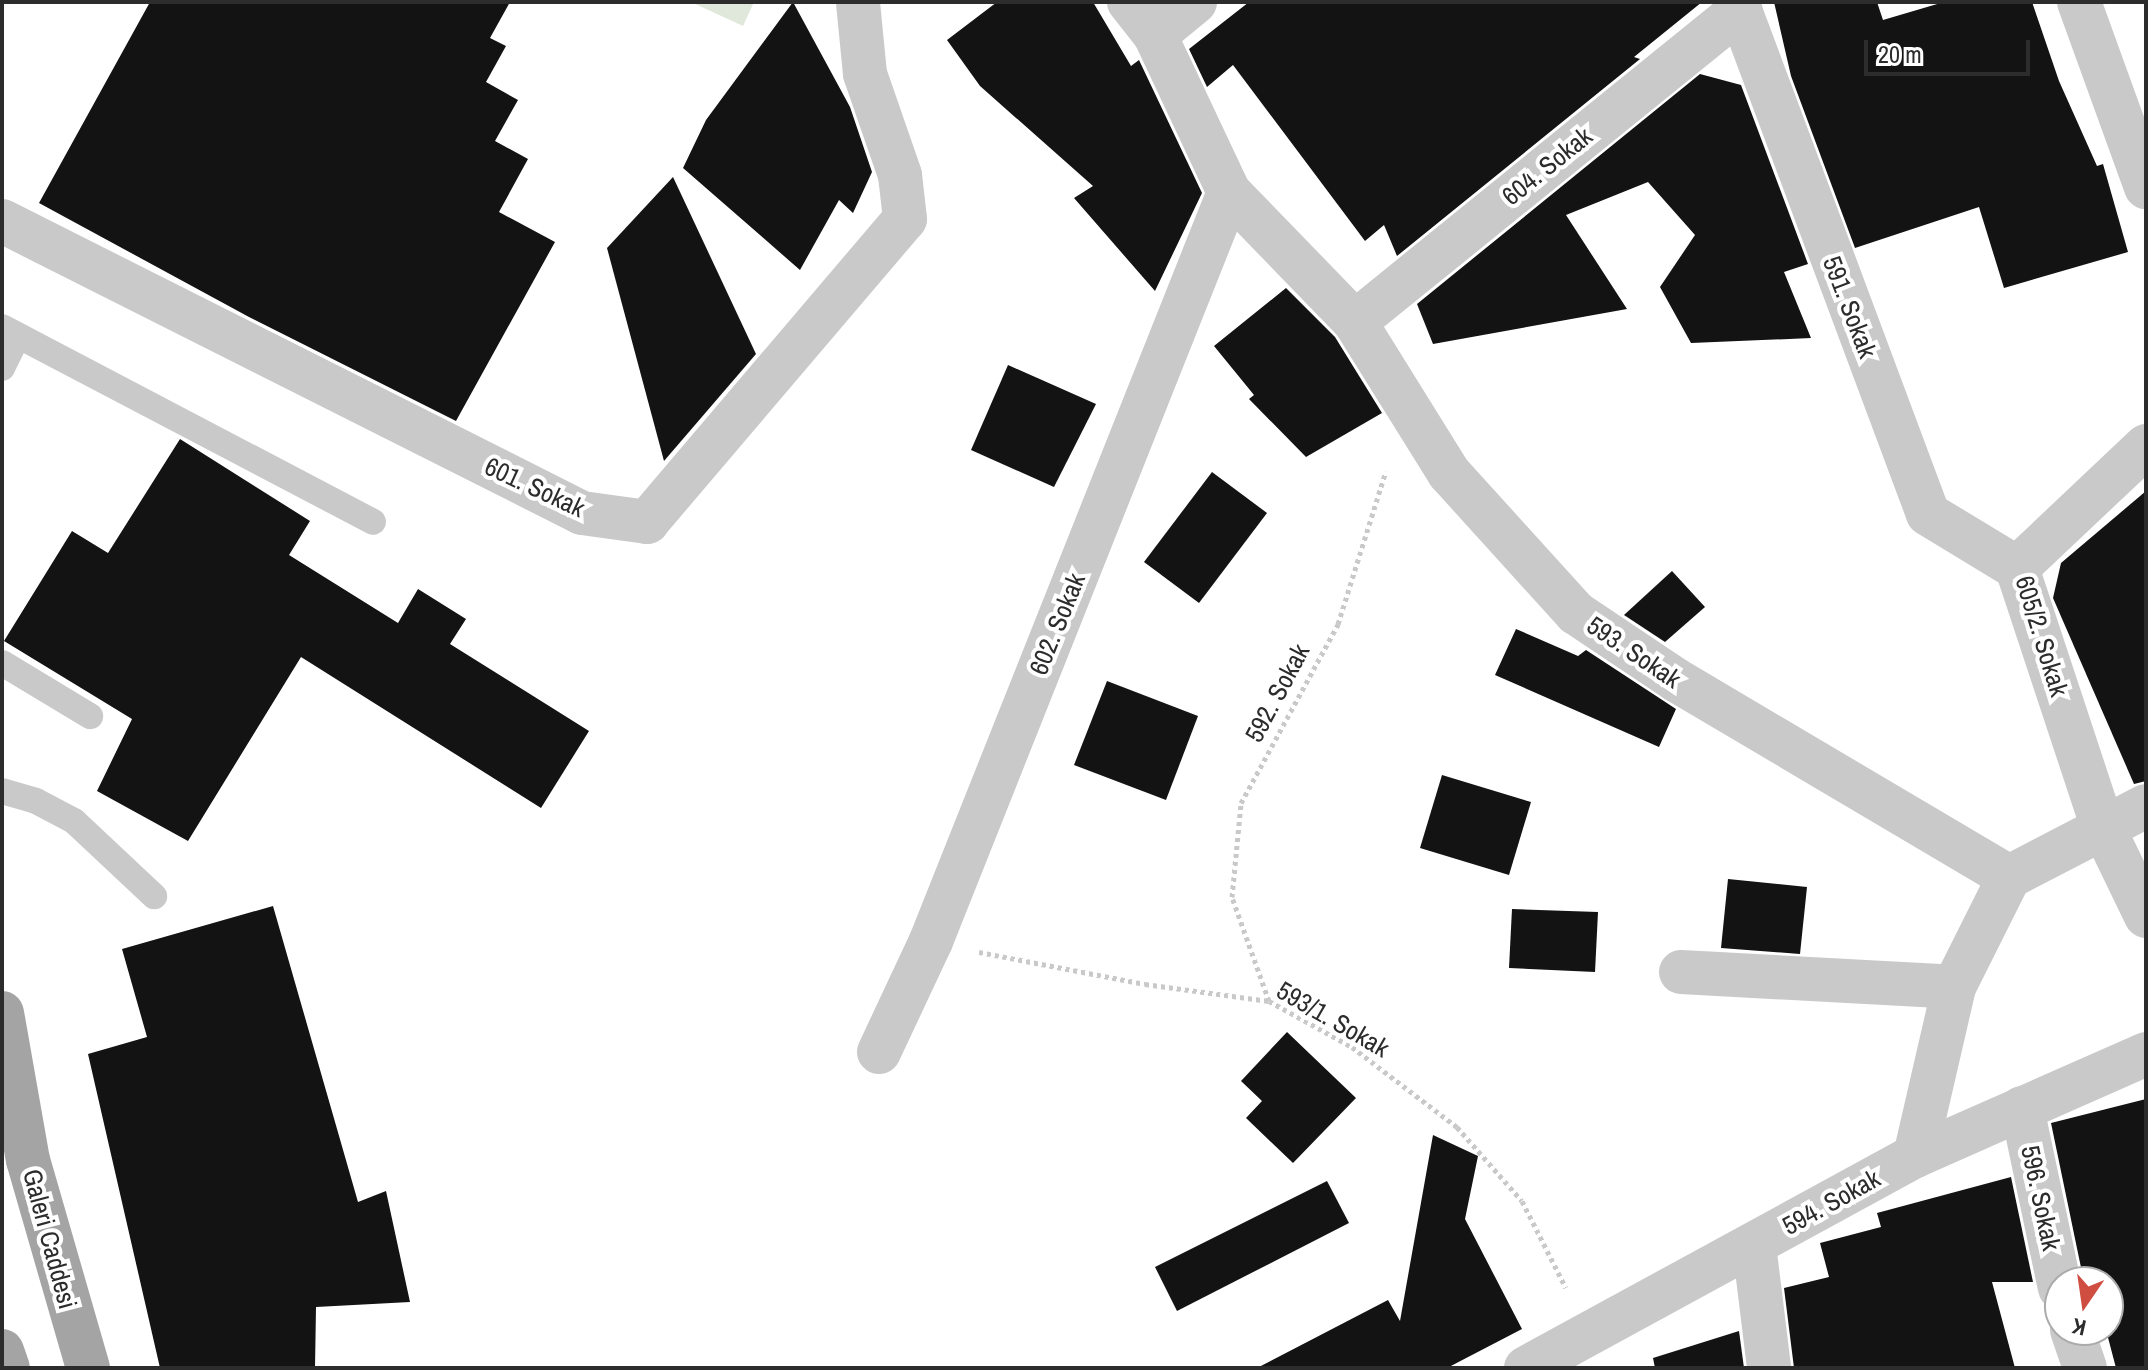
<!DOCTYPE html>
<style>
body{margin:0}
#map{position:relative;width:2148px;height:1370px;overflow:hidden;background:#fff;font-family:"Archivo Narrow",sans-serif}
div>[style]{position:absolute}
.green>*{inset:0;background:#e0e8db}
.building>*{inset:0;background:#131313}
.path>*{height:5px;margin-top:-2.5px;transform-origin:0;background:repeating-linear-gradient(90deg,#c9c9c9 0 4px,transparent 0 8px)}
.service>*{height:26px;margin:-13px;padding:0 13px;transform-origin:13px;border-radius:13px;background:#c9c9c9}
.minor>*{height:44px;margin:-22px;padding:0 22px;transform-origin:22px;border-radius:22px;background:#c9c9c9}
.primary>*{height:44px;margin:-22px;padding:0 22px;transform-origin:22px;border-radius:22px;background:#a4a4a4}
span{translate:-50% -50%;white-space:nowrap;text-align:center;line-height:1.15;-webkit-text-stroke:8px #fff;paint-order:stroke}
.street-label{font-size:26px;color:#2c2c2c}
.frame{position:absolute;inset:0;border:4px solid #2c2c2c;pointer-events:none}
.north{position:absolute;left:2044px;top:1266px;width:80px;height:80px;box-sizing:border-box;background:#fff;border:2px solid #ababab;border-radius:50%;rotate:193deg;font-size:22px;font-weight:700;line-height:32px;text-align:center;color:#2c2c2c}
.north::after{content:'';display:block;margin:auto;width:28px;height:36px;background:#d04d41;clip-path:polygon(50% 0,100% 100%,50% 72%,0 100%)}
.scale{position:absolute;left:1864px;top:40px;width:166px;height:36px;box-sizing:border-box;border:4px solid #2c2c2c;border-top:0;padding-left:10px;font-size:24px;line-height:28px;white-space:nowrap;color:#2c2c2c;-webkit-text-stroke:6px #fff;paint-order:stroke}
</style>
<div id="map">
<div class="green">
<i style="clip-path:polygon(691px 2px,754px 2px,743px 26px)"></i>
</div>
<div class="building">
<i style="clip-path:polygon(150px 2px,510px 2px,490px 38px,506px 46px,486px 82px,518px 100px,495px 141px,528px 159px,499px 212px,555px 242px,456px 421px,249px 317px,39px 203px)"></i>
<i style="clip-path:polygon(793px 2px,850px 107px,872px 172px,853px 213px,839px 200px,800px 270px,683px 168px,706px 120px)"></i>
<i style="clip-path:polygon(997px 2px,1093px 2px,1131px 66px,1139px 60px,1202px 193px,1155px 291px,1074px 198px,1093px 186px,980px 86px,947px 40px)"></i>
<i style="clip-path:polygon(1249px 2px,1702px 2px,1634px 57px,1640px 59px,1397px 256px,1384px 225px,1365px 241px,1233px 65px,1207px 87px,1189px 49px)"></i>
<i style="clip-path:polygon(1774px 2px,1877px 2px,1883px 20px,1944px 2px,2032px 2px,2059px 81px,2097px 166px,2103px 164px,2128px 252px,2004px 288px,1979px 207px,1855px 248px,1791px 76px)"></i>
<i style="clip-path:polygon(1700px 74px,1741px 85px,1808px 264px,1784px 272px,1811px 338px,1691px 343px,1660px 287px,1695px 235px,1648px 182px,1566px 215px,1627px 309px,1433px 344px,1417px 304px)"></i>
<i style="clip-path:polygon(673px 177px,756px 354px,664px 461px,607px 248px)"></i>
<i style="clip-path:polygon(1286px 288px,1335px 337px,1382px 413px,1306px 457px,1249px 399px,1254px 395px,1214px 346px)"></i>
<i style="clip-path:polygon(1008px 365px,1096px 404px,1054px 487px,971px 450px)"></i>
<i style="clip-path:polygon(180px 439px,310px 521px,289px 555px,398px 623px,418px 589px,466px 619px,450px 644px,589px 731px,541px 808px,301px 657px,188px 841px,97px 791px,132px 719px,4px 641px,72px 531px,108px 553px)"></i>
<i style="clip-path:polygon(1212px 472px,1267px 513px,1199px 603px,1144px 562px)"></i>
<i style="clip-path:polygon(2146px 491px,2146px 781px,2134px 784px,2053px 598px,2061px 563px)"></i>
<i style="clip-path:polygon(1672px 571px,1705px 607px,1665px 642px,1624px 615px)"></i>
<i style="clip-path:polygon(1516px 629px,1578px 656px,1586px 650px,1676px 709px,1659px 747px,1495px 675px)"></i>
<i style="clip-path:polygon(1107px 681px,1198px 716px,1166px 800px,1074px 765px)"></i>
<i style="clip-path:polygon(1442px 775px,1531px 802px,1509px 875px,1420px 848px)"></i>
<i style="clip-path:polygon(1728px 879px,1807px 887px,1800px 954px,1721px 948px)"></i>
<i style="clip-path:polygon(273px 906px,358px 1202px,386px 1191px,410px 1302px,316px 1307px,315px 1368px,160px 1368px,88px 1054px,147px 1037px,122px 949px)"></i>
<i style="clip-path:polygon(1512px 909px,1598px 912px,1595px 972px,1509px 968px)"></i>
<i style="clip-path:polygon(1287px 1032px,1356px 1098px,1293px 1163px,1246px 1118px,1262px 1101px,1241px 1081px)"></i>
<i style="clip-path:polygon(2146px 1099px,2146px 1368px,2116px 1368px,2106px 1330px,2108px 1282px,2084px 1282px,2051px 1123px)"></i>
<i style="clip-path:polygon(1433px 1135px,1478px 1156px,1465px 1219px,1522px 1329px,1447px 1368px,1257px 1368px,1388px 1300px,1400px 1321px)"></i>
<i style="clip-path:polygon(2011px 1177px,2033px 1282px,1992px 1282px,2015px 1368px,1794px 1368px,1784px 1288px,1829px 1277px,1820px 1243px,1881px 1227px,1877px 1213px)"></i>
<i style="clip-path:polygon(1327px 1181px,1349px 1223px,1177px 1311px,1155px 1267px)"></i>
<i style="clip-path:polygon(1739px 1331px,1744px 1368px,1655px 1368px,1653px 1358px)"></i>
</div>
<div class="path">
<i style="left:979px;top:952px;width:169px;rotate:10.9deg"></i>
<i style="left:1145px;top:984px;width:125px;rotate:7.8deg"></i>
<i style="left:1269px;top:1001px;width:95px;rotate:29deg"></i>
<i style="left:1352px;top:1047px;width:132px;rotate:37.3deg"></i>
<i style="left:1457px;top:1127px;width:98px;rotate:48.7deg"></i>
<i style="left:1522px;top:1201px;width:97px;rotate:63.2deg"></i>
<i style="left:1269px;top:1001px;width:110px;rotate:-109.6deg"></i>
<i style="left:1232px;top:897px;width:94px;rotate:-84.5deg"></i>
<i style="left:1241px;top:803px;width:204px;rotate:-61.5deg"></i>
<i style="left:1338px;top:624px;width:160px;rotate:-72.6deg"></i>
</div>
<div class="service">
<i style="left:2px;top:327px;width:419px;rotate:27.7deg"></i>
<i style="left:2px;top:368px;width:34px;rotate:-64deg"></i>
<i style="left:2px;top:663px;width:103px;rotate:31.1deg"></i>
<i style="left:2px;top:791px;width:35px;rotate:16deg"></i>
<i style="left:36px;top:801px;width:43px;rotate:27.8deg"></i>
<i style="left:74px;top:821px;width:110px;rotate:43.2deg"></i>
</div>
<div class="minor">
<i style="left:1129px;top:2px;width:42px;rotate:51.8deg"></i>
<i style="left:1155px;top:35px;width:174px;rotate:64.8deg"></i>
<i style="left:1229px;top:192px;width:181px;rotate:45.9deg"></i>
<i style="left:1355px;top:322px;width:178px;rotate:58.1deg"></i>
<i style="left:1449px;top:473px;width:189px;rotate:47.8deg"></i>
<i style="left:1576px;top:613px;width:120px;rotate:33.8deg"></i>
<i style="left:1676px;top:680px;width:387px;rotate:30.6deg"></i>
<i style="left:1737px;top:2px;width:546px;rotate:69.54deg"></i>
<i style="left:1928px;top:514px;width:104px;rotate:31.2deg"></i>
<i style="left:2079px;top:2px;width:197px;rotate:70.1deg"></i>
<i style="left:1155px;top:35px;width:52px;rotate:-39.5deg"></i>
<i style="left:2px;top:221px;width:649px;rotate:26.72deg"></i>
<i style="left:582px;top:513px;width:66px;rotate:7.9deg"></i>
<i style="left:647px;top:522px;width:398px;rotate:-49.6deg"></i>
<i style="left:905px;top:219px;width:44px;rotate:-96.5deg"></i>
<i style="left:900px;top:175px;width:107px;rotate:-109.1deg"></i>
<i style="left:865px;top:74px;width:72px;rotate:-95.6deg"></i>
<i style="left:1355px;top:322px;width:496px;rotate:-39deg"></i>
<i style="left:2146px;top:446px;width:178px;rotate:136.6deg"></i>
<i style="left:2017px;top:568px;width:271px;rotate:71.7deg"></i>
<i style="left:2102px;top:825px;width:101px;rotate:64.2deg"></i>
<i style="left:1681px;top:972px;width:273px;rotate:3.1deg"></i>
<i style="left:879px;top:1052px;width:123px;rotate:-64.9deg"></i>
<i style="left:931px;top:941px;width:806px;rotate:-68.3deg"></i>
<i style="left:2022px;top:1108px;width:184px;rotate:78.1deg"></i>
<i style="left:1915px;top:1156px;width:173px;rotate:-77deg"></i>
<i style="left:1954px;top:987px;width:123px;rotate:-63.4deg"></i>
<i style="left:2009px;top:877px;width:154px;rotate:-27.4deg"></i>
<i style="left:1754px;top:1245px;width:124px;rotate:83deg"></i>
<i style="left:2072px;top:1330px;width:40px;rotate:71.1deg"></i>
<i style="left:1526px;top:1368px;width:443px;rotate:-28.6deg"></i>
<i style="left:1915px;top:1156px;width:253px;rotate:-23.8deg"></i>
</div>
<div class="primary">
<i style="left:2px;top:1013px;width:149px;rotate:80deg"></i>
<i style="left:28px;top:1160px;width:216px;rotate:73.9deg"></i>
<i style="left:2px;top:1351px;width:18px;rotate:71deg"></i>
</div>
<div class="street-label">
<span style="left:1547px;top:166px;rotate:-39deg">604. Sokak</span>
<span style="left:1850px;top:307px;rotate:69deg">591. Sokak</span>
<span style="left:535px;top:487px;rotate:25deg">601. Sokak</span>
<span style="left:1057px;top:624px;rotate:-68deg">602. Sokak</span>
<span style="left:2042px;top:636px;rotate:73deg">605/2. Sokak</span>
<span style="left:1634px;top:652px;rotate:34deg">593. Sokak</span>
<span style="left:1277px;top:693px;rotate:-62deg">592. Sokak</span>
<span style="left:1333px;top:1019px;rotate:30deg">593/1. Sokak</span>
<span style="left:2041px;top:1198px;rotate:78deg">596. Sokak</span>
<span style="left:1831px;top:1202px;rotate:-29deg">594. Sokak</span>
<span style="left:50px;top:1239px;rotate:75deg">Galeri Caddesi</span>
</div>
<div class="frame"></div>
<div class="north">K</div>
<div class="scale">20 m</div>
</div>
